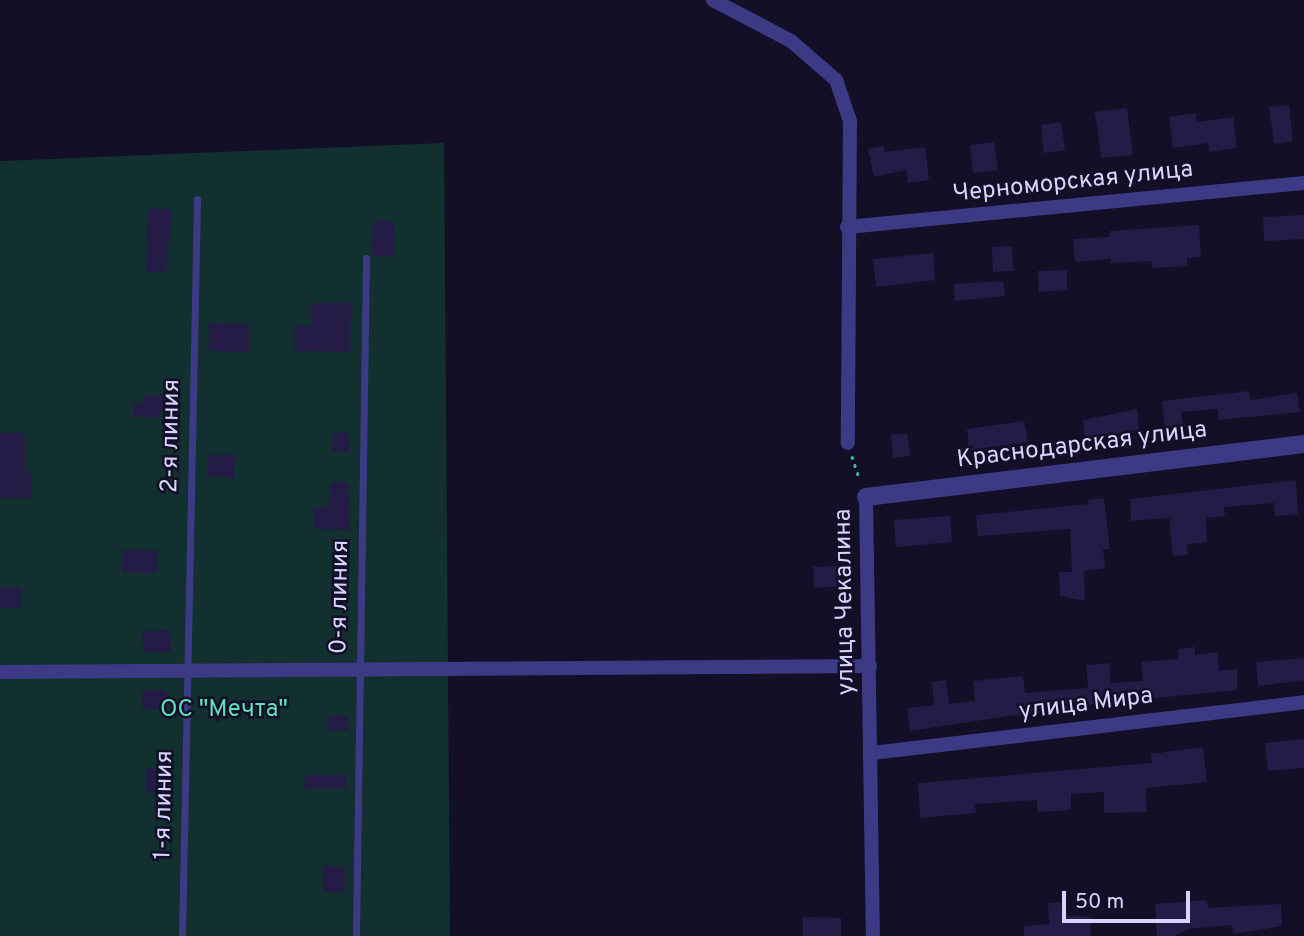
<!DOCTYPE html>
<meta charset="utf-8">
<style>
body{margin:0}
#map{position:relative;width:1304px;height:936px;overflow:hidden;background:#130f26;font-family:Overpass,sans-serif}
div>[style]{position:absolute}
.green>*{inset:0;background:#12302f}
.building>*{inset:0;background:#241b47}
.path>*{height:2.5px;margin-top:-1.25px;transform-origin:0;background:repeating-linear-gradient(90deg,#2fb8b0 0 3.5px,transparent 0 8.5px)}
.service>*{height:7px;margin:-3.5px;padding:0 3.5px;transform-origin:3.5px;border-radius:3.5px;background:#3d3a85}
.minor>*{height:14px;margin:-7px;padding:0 7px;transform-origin:7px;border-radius:7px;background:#3d3a85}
.tertiary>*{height:18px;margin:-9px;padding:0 9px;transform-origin:9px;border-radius:9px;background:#3d3a85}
span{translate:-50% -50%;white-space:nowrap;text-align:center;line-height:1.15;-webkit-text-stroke:5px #130f26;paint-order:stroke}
.street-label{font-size:24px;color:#d9d4ff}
.park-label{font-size:24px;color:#5fe0c0}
.scale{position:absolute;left:1062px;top:891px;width:128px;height:32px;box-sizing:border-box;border:4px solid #d9d4ff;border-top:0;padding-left:9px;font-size:21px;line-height:24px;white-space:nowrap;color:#d9d4ff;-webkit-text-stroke:5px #130f26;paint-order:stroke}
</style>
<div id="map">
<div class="green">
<i style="clip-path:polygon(444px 143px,450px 936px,0 936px,0 161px)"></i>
</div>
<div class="building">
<i style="clip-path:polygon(1289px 105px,1293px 141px,1274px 144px,1269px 107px)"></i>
<i style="clip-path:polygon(1127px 108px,1133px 155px,1101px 158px,1095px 112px)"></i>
<i style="clip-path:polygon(1196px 113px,1197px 122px,1233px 117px,1237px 148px,1209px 152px,1208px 143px,1173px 148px,1169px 117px)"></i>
<i style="clip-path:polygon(1061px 122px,1065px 150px,1044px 153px,1041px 125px)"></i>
<i style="clip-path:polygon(994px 142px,998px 170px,973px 173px,970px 145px)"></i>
<i style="clip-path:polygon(884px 146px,885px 152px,925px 147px,929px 180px,908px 183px,906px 170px,874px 177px,868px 149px)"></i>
<i style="clip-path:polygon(148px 209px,172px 209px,166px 272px,146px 272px)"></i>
<i style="clip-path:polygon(1304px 215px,1304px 239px,1264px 241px,1263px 217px)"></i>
<i style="clip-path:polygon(373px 221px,394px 222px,393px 257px,372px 256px)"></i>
<i style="clip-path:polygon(1199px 225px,1201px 257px,1187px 258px,1187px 266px,1152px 268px,1151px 261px,1111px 263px,1111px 259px,1075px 262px,1073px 239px,1110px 237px,1110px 231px)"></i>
<i style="clip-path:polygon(1012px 246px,1013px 271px,993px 272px,992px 247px)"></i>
<i style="clip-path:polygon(933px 253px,935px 280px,876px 287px,873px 259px)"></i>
<i style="clip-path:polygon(1067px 270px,1067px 290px,1039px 292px,1038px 271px)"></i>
<i style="clip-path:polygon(1003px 281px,1005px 296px,955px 301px,954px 284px)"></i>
<i style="clip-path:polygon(311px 303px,351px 303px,350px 352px,294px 351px,295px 326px,311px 326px)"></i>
<i style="clip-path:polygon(209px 323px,249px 324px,249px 352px,209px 351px)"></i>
<i style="clip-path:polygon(1249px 391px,1250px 400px,1297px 393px,1300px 412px,1218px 420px,1218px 409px,1181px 412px,1183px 426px,1165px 428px,1162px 401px)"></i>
<i style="clip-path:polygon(143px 395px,164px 395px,164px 411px,159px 411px,159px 417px,133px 417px,133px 403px,143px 403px)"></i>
<i style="clip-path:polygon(1137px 409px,1139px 430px,1085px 438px,1083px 420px)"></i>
<i style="clip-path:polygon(1024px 421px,1028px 442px,969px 450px,967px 429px)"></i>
<i style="clip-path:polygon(333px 432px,349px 433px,349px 452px,332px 451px)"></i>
<i style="clip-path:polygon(0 433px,25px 433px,25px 472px,31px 472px,31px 498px,0 498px)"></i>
<i style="clip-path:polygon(907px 433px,910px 456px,893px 458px,891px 435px)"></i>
<i style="clip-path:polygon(209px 454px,235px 455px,234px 478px,207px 476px)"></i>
<i style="clip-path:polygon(1296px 480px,1298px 514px,1275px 516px,1274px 503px,1224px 507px,1225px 516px,1206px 518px,1207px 542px,1187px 544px,1188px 555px,1173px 556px,1169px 518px,1131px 521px,1130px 499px)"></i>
<i style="clip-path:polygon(330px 482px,348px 482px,350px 530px,314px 529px,314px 508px,329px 508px)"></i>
<i style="clip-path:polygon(1104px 498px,1109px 541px,1109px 549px,1103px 549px,1105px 568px,1084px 571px,1085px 601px,1060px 596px,1059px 572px,1072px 572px,1070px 529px,978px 536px,976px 515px,1089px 504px,1088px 500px)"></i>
<i style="clip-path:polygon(950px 516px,952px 542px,896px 547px,894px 520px)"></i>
<i style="clip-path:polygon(123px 550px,157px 550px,157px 573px,122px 573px)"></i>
<i style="clip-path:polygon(841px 566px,842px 586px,814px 588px,813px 567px)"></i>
<i style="clip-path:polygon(0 587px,21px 587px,21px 608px,0 608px)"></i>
<i style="clip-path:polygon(170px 630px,171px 652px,143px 652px,142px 631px)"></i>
<i style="clip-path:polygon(1195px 647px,1195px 655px,1217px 652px,1219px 671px,1237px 669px,1237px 690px,1085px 705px,1086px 711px,1008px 716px,910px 731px,907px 708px,934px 705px,932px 682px,946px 680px,949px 704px,975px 701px,973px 681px,1023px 676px,1025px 693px,1088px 688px,1086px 665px,1109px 663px,1111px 683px,1143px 681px,1141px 662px,1179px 659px,1178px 649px)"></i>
<i style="clip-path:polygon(1304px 658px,1304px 680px,1258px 686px,1256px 662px)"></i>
<i style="clip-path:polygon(142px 690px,166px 690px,166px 710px,142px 709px)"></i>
<i style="clip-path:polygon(329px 716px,349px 716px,348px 731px,328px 730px)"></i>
<i style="clip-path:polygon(1304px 739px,1304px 768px,1268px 771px,1265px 743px)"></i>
<i style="clip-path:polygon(1203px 747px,1207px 782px,1146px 788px,1147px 812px,1104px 813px,1104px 792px,1071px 794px,1071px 810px,1037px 812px,1037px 800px,975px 804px,976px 813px,920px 818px,918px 783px,1152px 763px,1151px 754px)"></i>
<i style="clip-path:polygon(146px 768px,159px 768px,159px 775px,167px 775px,167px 792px,146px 792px)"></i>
<i style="clip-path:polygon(305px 775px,346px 775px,346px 789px,305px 789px)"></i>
<i style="clip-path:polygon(323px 866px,345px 867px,345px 892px,323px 892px)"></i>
<i style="clip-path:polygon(1207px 900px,1208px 908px,1281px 904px,1282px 926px,1233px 934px,1232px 925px,1188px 929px,1174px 936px,1157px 936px,1155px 904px)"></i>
<i style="clip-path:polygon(1061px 902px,1062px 915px,1090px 917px,1091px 936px,1024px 936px,1024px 926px,1049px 924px,1048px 903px)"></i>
<i style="clip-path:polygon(803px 917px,841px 918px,841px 936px,803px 936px)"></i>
</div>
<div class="path">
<i style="left:852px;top:456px;width:25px;rotate:72deg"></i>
</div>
<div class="service">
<i style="left:182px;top:936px;width:737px;rotate:-88.83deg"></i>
<i style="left:356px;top:936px;width:678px;rotate:-89.15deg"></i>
</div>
<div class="minor">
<i style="left:713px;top:0;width:88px;rotate:27.7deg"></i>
<i style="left:791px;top:41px;width:60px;rotate:40.9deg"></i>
<i style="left:836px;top:80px;width:43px;rotate:71.1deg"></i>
<i style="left:850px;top:121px;width:322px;rotate:90.4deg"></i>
<i style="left:847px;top:227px;width:459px;rotate:-5.5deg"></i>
<i style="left:866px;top:497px;width:439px;rotate:89.1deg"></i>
<i style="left:0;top:672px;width:870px;rotate:-0.4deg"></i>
<i style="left:872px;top:753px;width:435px;rotate:-6.7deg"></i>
</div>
<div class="tertiary">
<i style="left:866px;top:497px;width:441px;rotate:-6.9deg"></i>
</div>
<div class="street-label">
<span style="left:1073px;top:183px;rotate:-6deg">Черноморская улица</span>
<span style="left:172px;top:436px;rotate:-89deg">2-я линия</span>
<span style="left:1082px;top:446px;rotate:-7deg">Краснодарская улица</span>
<span style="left:341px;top:597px;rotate:-89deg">0-я линия</span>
<span style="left:846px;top:602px;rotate:-91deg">улица Чекалина</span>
<span style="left:1086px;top:705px;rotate:-7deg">улица Мира</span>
<span style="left:165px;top:805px;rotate:-89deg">1-я линия</span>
</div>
<div class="park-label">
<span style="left:224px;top:711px">ОС "Мечта"</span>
</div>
<div class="scale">50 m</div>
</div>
